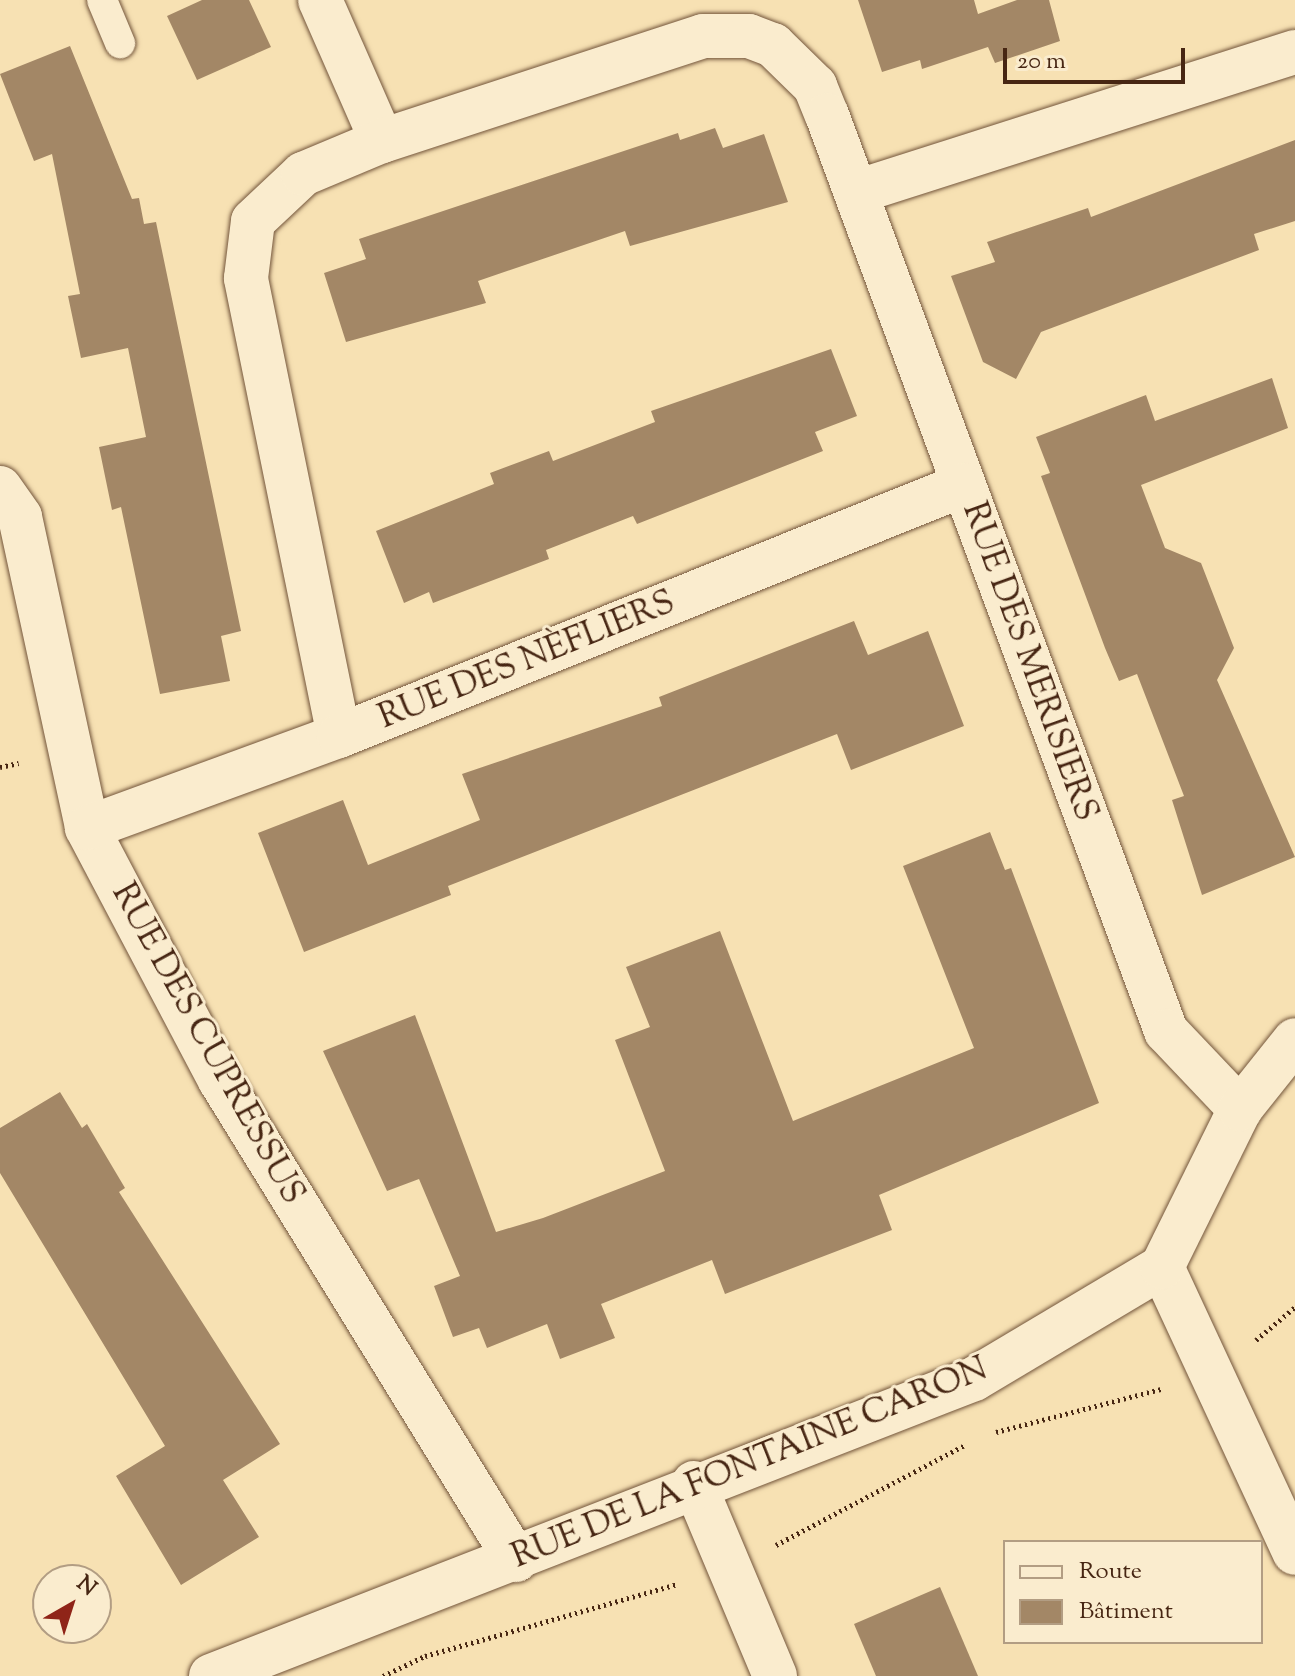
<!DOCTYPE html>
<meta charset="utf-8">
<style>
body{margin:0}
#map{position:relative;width:1295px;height:1676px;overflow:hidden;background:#f7e1b3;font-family:"Sorts Mill Goudy",serif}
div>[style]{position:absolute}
.building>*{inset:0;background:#a38766}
.path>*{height:5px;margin-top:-2.5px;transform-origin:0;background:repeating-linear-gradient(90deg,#472613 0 2px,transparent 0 6px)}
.roads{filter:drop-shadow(0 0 2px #73553b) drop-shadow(0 0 2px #73553b)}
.lane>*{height:30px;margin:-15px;padding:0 15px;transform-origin:15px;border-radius:15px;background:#faecce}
.street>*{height:44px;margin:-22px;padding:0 22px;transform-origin:22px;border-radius:22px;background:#faecce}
span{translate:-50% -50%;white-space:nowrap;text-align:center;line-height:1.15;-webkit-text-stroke:6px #faecce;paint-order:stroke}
.street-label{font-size:34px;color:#472613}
.legend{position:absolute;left:1003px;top:1540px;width:260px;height:104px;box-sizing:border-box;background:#faecce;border:2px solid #b29d83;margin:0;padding:10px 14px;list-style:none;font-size:24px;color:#472613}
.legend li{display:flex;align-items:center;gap:16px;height:40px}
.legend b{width:40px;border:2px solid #b29d83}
.north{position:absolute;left:32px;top:1564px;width:80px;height:80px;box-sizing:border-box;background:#faecce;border:2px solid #b29d83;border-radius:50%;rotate:39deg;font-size:22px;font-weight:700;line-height:32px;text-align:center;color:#472613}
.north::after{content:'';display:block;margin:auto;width:28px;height:36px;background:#8f2418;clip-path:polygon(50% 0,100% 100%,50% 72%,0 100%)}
.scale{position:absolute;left:1003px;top:48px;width:182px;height:36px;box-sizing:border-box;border:4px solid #472613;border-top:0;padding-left:10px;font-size:24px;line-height:28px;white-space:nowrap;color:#472613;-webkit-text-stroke:6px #faecce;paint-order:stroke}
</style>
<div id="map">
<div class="building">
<i style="clip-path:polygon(202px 0,249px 0,271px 47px,197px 80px,167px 16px)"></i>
<i style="clip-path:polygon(858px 0,974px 0,978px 14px,1017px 0,1049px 0,1060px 41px,995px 63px,988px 47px,922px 69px,920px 60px,882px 72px)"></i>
<i style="clip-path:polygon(70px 46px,132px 199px,139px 198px,144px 224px,156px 222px,241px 631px,221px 636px,230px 681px,160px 694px,121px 507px,112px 510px,99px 447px,146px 437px,128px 348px,81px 358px,68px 296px,80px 294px,52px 154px,34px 161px,0 74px)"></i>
<i style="clip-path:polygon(715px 128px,723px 148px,764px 134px,788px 202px,630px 246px,625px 231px,478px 281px,486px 303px,346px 342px,324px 273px,366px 259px,359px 239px,678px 133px,680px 140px)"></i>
<i style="clip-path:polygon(1295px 140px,1295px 221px,1254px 234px,1259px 250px,1041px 332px,1016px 379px,983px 362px,951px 276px,995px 262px,987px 242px,1088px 208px,1091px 217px)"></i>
<i style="clip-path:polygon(831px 349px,857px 416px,815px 432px,823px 451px,637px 524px,633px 516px,546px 550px,549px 559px,433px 603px,429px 592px,404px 603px,376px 531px,494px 484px,490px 473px,549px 451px,553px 461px,655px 422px,651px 411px)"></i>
<i style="clip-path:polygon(1272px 378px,1288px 428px,1141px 485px,1165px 548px,1201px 563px,1234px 648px,1217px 680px,1295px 857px,1202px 895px,1172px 800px,1184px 796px,1137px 674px,1119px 681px,1105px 648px,1041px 476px,1050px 473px,1036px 437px,1146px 395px,1155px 421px)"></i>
<i style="clip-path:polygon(854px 621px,868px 655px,928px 631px,964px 726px,851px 770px,837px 734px,448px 886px,451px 895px,304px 952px,258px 833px,343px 800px,368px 865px,480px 820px,462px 774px,662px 706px,659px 697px)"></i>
<i style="clip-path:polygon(990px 832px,1005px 870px,1011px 868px,1099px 1103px,879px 1195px,892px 1230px,725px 1294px,712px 1260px,601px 1304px,615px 1338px,560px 1359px,547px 1324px,487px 1348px,479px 1328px,453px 1337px,434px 1286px,460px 1276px,419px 1179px,387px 1191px,323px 1051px,415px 1015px,496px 1232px,543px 1218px,665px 1171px,615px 1040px,650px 1027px,626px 967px,720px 931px,793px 1121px,974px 1048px,903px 866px)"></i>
<i style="clip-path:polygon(60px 1092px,82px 1128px,87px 1124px,125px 1188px,119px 1192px,280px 1444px,223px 1480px,259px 1537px,181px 1585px,116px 1476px,165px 1446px,0 1173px,0 1128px)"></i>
<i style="clip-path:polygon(940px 1587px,978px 1676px,876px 1676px,854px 1624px)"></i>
</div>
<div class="path">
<i style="left:0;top:767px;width:19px;rotate:-12deg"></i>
<i style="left:1256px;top:1340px;width:51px;rotate:-40.2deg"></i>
<i style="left:996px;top:1432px;width:171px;rotate:-14.6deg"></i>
<i style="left:776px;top:1545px;width:214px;rotate:-27.9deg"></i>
<i style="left:383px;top:1676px;width:47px;rotate:-25.5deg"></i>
<i style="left:425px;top:1656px;width:263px;rotate:-15.9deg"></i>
</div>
<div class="roads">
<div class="lane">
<i style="left:102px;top:0;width:47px;rotate:67.3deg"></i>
</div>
<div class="street">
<i style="left:320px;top:0;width:154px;rotate:66.3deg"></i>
<i style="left:856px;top:192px;width:461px;rotate:-17.7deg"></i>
<i style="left:0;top:488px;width:35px;rotate:55deg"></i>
<i style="left:20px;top:517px;width:318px;rotate:77.8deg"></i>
<i style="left:87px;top:828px;width:285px;rotate:62.2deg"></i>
<i style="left:220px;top:1080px;width:564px;rotate:58.34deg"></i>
<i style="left:339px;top:736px;width:467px;rotate:-101.5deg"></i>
<i style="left:246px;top:278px;width:57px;rotate:-83deg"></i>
<i style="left:253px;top:221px;width:69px;rotate:-43.2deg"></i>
<i style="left:303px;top:174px;width:86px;rotate:-22.7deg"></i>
<i style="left:382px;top:141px;width:338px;rotate:-18.1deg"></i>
<i style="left:703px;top:36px;width:46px"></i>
<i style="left:749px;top:36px;width:26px;rotate:21deg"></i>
<i style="left:773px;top:45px;width:59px;rotate:44.3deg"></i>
<i style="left:815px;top:86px;width:31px;rotate:68deg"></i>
<i style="left:827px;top:115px;width:977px;rotate:69.69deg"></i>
<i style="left:1166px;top:1031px;width:108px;rotate:46.5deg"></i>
<i style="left:87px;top:828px;width:268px;rotate:-20.1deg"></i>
<i style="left:339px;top:736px;width:673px;rotate:-21.91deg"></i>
<i style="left:1162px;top:1267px;width:315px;rotate:65.1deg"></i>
<i style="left:694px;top:1483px;width:209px;rotate:67.2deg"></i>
<i style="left:211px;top:1676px;width:819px;rotate:-21.27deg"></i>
<i style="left:974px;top:1379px;width:219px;rotate:-30.8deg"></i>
<i style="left:1162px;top:1267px;width:176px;rotate:-63.7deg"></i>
<i style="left:1240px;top:1109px;width:88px;rotate:-51.4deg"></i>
</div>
</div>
<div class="street-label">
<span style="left:527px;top:661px;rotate:-22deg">RUE DES NÈFLIERS</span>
<span style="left:1029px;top:662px;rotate:70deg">RUE DES MERISIERS</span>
<span style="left:207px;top:1044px;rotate:61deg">RUE DES CUPRESSUS</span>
<span style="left:750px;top:1464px;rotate:-22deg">RUE DE LA FONTAINE CARON</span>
</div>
<ul class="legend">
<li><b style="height:10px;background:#faecce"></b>Route</li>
<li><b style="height:22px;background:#a38766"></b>Bâtiment</li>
</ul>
<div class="north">N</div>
<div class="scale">20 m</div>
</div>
